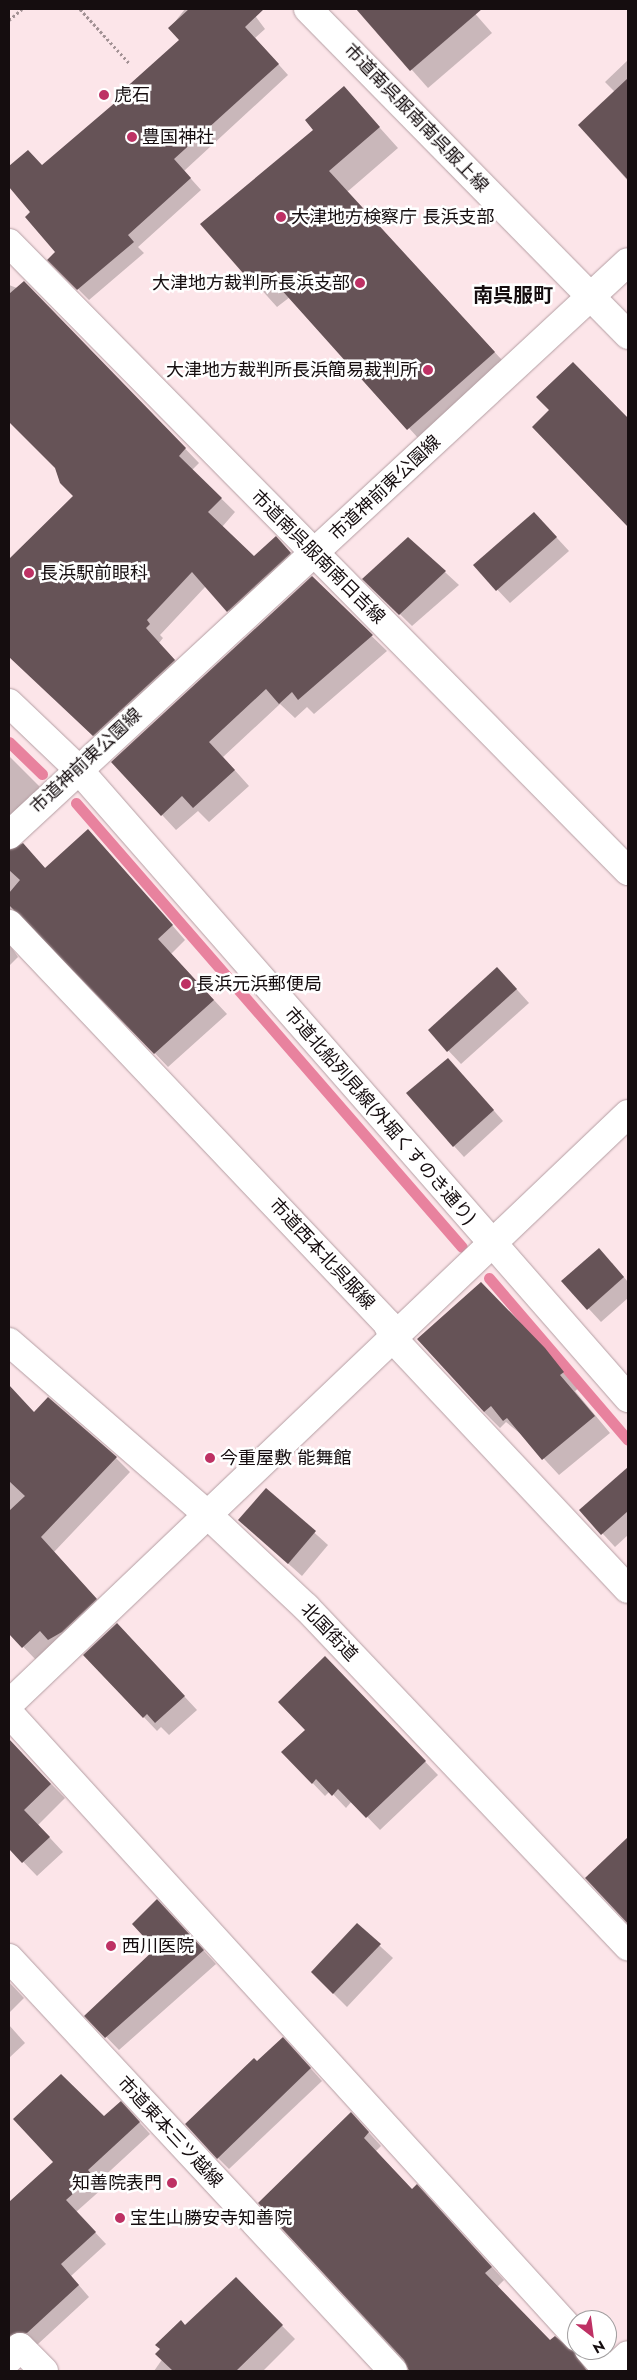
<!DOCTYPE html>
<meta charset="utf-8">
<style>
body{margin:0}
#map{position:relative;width:637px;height:2380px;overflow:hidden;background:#fce5e9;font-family:Jost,"Noto Sans JP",sans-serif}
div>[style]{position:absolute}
.shadow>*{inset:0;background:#0003}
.stream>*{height:11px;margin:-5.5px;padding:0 5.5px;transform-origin:5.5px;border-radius:5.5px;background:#e8829e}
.building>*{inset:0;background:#665357}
.path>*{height:3px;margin-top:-1.5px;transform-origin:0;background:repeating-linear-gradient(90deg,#a29194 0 2.5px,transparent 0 5px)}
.roads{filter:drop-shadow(0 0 1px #b49ea3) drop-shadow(0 0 1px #b49ea3)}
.street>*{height:28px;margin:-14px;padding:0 14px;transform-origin:14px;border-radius:14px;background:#fff}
.secondary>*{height:28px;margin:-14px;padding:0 14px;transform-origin:14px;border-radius:14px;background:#fff}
.dots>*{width:14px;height:14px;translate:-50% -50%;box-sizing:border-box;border:2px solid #fff;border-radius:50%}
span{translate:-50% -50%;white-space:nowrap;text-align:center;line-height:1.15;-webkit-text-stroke:5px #fff;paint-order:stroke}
.poi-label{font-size:18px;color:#150d0f}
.left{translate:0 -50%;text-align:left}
.right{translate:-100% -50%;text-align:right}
.street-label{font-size:18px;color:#150d0f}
.quarter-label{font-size:20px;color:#150d0f;font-weight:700}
.frame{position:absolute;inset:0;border:10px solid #150d0f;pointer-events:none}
.north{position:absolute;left:567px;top:2310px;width:50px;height:50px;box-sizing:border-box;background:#fff;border:1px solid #a19e9f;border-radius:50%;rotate:150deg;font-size:14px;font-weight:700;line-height:20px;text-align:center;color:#150d0f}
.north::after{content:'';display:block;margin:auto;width:18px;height:22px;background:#be3164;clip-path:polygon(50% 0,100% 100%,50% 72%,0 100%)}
</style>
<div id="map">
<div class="shadow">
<i style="clip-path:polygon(185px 9px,250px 9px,265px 29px,255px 38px,288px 75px,184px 171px,201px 190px,138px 247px,144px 253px,89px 300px,49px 260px,57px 252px,9px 181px,9px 168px,28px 151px,42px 166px,125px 95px,181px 40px,170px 28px)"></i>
<i style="clip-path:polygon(374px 9px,471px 9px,492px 33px,428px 88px,365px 17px)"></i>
<i style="clip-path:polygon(628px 60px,628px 181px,579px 125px,615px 92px,605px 82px)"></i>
<i style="clip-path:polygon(344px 88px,398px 148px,347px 192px,514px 373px,428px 449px,290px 297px,277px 307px,202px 224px,315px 130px)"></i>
<i style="clip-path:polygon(9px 285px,38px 296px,199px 463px,192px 470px,235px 512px,222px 527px,254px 557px,289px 552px,304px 568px,242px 625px,206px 586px,160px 635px,163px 638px,159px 643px,188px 674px,107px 749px,9px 655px,9px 561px,75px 496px,56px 467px,9px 420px)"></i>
<i style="clip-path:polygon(595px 385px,628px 419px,628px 525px,534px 427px,551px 410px)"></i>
<i style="clip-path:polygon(534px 513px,569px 551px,510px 603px,475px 566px)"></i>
<i style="clip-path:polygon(408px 538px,459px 585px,412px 626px,364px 579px)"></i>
<i style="clip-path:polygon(312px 578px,387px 651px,314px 714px,307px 707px,295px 718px,280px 704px,223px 757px,249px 786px,209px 822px,198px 811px,176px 830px,113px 762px)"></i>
<i style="clip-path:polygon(9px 756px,46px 793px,9px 848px)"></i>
<i style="clip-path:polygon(101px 844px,185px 940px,171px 954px,227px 1014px,168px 1067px,34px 926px,9px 936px,9px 851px,37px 859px,46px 869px)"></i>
<i style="clip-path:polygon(9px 944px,18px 957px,9px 966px)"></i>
<i style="clip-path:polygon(510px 982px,529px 1003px,461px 1064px,429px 1030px)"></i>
<i style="clip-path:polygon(458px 1070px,503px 1121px,464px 1157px,454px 1146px)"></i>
<i style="clip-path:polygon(612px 1263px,628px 1282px,628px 1298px,601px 1322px,563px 1281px)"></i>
<i style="clip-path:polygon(497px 1300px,579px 1388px,575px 1391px,610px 1433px,559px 1475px,522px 1435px,506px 1422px,500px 1428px,484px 1412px)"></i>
<i style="clip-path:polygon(9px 1387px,34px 1413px,116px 1458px,130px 1472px,54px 1552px,110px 1614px,37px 1661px,9px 1632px)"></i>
<i style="clip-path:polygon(628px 1469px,628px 1535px,615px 1547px,581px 1510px)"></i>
<i style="clip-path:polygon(267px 1490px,328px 1545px,302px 1576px,240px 1520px)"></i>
<i style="clip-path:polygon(130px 1638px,197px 1710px,169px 1735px,161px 1727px,157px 1731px,85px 1655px)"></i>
<i style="clip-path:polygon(338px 1671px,438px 1775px,380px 1830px,352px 1801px,346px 1808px,330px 1791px,325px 1796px,283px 1752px,307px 1730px)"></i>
<i style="clip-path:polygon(9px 1741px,65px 1798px,38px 1825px,63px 1852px,37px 1876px,9px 1847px)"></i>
<i style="clip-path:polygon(628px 1839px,628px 1922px,587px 1878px)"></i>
<i style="clip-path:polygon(170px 1914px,216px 1964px,119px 2050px,86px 2016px,157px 1949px)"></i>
<i style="clip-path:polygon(357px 1925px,393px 1958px,347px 2007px,312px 1972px)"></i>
<i style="clip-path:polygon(9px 1982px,24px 1998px,9px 2013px)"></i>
<i style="clip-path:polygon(9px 2025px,25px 2043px,9px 2058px)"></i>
<i style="clip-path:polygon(295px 2051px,322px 2081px,229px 2169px,218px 2158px,257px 2063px)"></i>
<i style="clip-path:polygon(132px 2114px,150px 2134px,98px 2182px,103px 2188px,76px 2212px,106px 2244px,71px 2276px,89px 2297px,38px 2344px,20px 2347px,9px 2359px,9px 2202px,104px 2118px)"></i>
<i style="clip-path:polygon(363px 2126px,381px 2146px,376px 2151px,412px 2190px,429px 2199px,504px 2280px,497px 2287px,551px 2342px,573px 2353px,590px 2371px,412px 2371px,260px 2203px)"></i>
<i style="clip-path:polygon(236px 2279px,295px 2339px,263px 2371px,154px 2371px,185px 2327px)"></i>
</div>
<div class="stream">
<i style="left:9px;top:742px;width:46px;rotate:44.1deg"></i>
<i style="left:76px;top:803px;width:588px;rotate:49deg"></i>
<i style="left:489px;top:1278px;width:213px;rotate:49.4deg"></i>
</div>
<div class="building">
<i style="clip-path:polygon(189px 9px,264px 9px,245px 27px,279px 64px,174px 159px,191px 178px,128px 235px,134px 242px,77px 290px,47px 260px,55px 252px,25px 217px,30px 212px,9px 187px,9px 166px,28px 150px,42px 165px,124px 95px,121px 92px,179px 40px,168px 28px)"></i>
<i style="clip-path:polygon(356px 9px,482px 9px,410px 71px)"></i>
<i style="clip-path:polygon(628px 78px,628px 180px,578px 125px)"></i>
<i style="clip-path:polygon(344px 86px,380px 127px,329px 171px,495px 352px,407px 430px,270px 277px,256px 288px,200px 224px,313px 130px,305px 120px)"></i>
<i style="clip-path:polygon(24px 281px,186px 448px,179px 456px,222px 498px,208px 512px,254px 556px,276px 536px,291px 553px,227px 612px,192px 572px,147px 620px,150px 624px,146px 628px,175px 660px,93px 736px,9px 657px,9px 559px,73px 496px,60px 483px,55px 468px,9px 422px,9px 294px)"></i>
<i style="clip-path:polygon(573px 362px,628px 418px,628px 527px,532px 427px,549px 410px,536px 397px)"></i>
<i style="clip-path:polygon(534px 512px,557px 537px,496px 591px,473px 565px)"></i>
<i style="clip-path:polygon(408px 537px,446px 571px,399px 615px,362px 579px)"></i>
<i style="clip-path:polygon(312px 576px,373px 635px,298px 700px,292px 692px,279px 704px,266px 689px,209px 742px,235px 770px,193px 808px,182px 796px,161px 816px,111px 762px)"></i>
<i style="clip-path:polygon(88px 829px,173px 925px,158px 939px,214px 1000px,154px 1054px,9px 905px,9px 893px,20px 880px,9px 870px,9px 850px,23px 843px,45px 868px)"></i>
<i style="clip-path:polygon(497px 967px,517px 989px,447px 1052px,428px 1030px)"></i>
<i style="clip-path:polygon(448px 1058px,494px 1110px,453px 1147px,406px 1093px)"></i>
<i style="clip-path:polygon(599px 1248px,624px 1277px,587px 1310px,561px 1281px)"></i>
<i style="clip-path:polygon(481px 1282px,545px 1348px,564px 1372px,560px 1375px,595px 1416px,542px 1460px,507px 1418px,503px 1421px,491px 1406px,484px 1412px,417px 1339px)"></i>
<i style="clip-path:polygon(9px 1385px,34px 1412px,48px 1397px,117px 1457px,41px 1537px,97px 1599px,62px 1632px,48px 1640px,40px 1631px,22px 1648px,9px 1634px,9px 1511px,25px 1496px,9px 1481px)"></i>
<i style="clip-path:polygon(628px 1467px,628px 1511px,601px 1535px,579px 1510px)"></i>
<i style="clip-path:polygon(266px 1488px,316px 1531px,288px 1564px,238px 1520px)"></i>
<i style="clip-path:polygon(117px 1623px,185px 1696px,155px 1723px,147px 1714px,143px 1718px,83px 1655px)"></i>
<i style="clip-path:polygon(325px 1656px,426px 1761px,366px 1818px,338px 1789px,332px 1796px,316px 1779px,312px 1784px,281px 1752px,305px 1730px,278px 1702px)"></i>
<i style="clip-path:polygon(9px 1739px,51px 1784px,24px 1810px,50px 1837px,22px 1863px,9px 1849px)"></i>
<i style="clip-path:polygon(628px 1837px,628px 1924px,585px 1878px)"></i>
<i style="clip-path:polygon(157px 1899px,204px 1950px,105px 2038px,84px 2016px,155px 1949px,132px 1924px)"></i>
<i style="clip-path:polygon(357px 1923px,381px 1944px,333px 1994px,311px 1972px)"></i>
<i style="clip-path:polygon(283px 2037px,311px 2068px,217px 2159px,185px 2124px,254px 2058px,257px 2061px)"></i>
<i style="clip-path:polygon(61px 2074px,104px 2116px,121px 2101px,140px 2122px,88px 2170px,93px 2176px,66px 2200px,96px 2232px,61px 2264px,79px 2285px,27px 2333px,9px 2336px,9px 2202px,53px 2162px,13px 2119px)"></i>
<i style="clip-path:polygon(351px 2112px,369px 2132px,364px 2138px,412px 2189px,417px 2184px,492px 2267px,485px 2273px,550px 2340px,555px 2336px,574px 2352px,587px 2371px,409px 2371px,404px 2360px,258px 2203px)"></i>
<i style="clip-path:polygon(236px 2277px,283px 2325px,236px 2371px,173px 2371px,155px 2354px,160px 2349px,155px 2345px,181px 2320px,185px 2325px)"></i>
</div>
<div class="path">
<i style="left:80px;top:9px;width:74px;rotate:47.7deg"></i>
<i style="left:9px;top:20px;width:17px;rotate:-40deg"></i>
</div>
<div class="roads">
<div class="street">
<i style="left:308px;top:9px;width:457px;rotate:45.5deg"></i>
<i style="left:9px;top:243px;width:882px;rotate:45.41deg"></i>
<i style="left:9px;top:835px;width:843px;rotate:-42.79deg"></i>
<i style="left:9px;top:924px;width:550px;rotate:46.55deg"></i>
<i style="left:387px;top:1323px;width:20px;rotate:66deg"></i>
<i style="left:395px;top:1341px;width:340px;rotate:46.8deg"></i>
<i style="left:9px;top:1342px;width:267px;rotate:41deg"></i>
<i style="left:210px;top:1517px;width:132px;rotate:43.2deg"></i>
<i style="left:306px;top:1607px;width:468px;rotate:46.5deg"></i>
<i style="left:9px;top:1704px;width:855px;rotate:-43.63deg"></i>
<i style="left:9px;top:1713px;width:844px;rotate:47.69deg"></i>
<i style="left:9px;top:1958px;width:564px;rotate:47.08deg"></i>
<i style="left:589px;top:2350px;width:28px;rotate:48deg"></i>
<i style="left:9px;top:2359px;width:16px;rotate:-47deg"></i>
<i style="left:20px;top:2347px;width:34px;rotate:45deg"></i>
<i style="left:611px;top:2371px;width:23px;rotate:-43deg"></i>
</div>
<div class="secondary">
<i style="left:9px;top:703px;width:95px;rotate:43.7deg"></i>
<i style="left:78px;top:769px;width:836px;rotate:48.83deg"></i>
</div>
</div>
<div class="dots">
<i style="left:104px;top:95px;background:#be3164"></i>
<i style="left:132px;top:137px;background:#be3164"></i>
<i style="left:281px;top:217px;background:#be3164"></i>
<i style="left:360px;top:283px;background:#be3164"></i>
<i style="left:428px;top:370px;background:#be3164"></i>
<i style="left:29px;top:573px;background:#be3164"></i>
<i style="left:186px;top:984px;background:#be3164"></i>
<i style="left:210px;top:1458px;background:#be3164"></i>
<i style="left:111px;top:1946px;background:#be3164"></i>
<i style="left:172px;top:2183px;background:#be3164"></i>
<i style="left:120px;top:2218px;background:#be3164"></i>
</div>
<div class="poi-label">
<span class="left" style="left:114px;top:95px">虎石</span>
<span class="left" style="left:142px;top:137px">豊国神社</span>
<span class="left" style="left:291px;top:217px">大津地方検察庁 長浜支部</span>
<span class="right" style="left:350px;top:283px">大津地方裁判所長浜支部</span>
<span class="right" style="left:418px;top:370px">大津地方裁判所長浜簡易裁判所</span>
<span class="left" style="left:40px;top:573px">長浜駅前眼科</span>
<span class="left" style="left:196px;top:984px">長浜元浜郵便局</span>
<span class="left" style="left:220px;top:1458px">今重屋敷 能舞館</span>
<span class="left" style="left:122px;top:1946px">西川医院</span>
<span class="right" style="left:162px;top:2183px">知善院表門</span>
<span class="left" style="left:130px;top:2218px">宝生山勝安寺知善院</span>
</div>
<div class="street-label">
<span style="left:416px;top:118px;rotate:46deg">市道南呉服南南呉服上線</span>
<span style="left:385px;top:488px;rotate:-43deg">市道神前東公園線</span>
<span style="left:318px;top:557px;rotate:45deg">市道南呉服南南日吉線</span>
<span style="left:86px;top:761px;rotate:-43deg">市道神前東公園線</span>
<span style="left:380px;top:1116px;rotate:49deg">市道北船列見線(外堀くすのき通り)</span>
<span style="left:322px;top:1254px;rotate:47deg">市道西本北呉服線</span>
<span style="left:329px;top:1632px;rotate:46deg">北国街道</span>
<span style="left:170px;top:2132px;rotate:47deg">市道東本三ツ越線</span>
</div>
<div class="quarter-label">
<span style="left:513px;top:295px">南呉服町</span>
</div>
<div class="frame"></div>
<div class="north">N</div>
</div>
